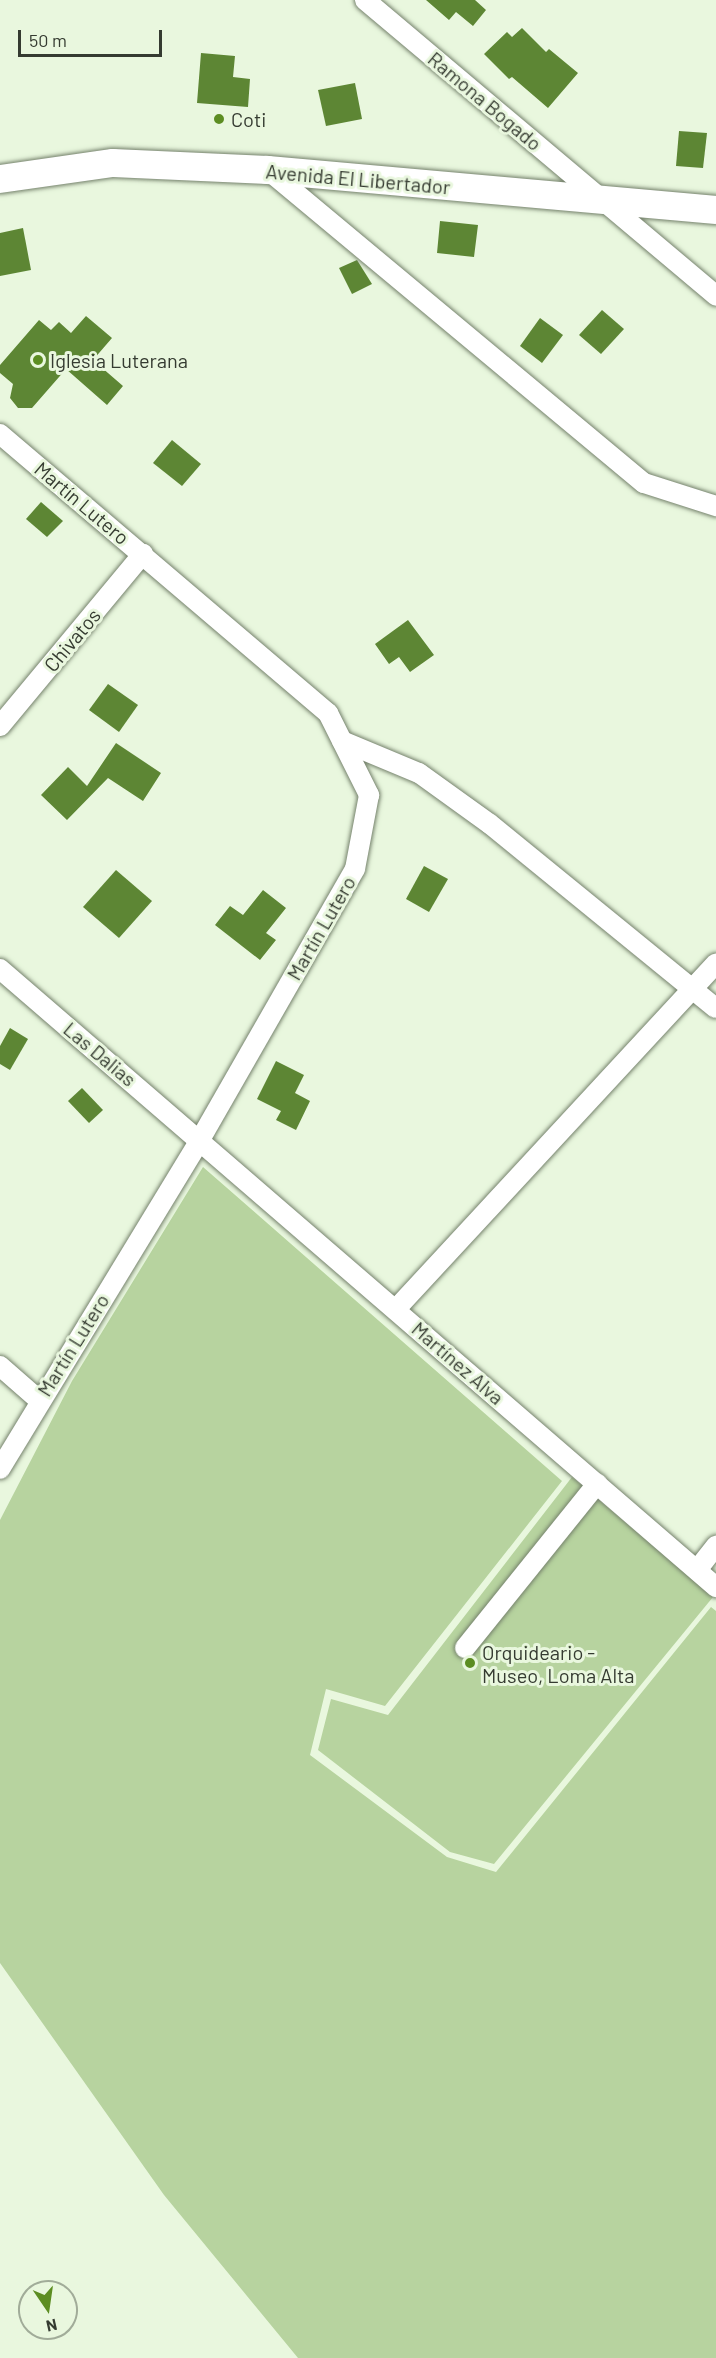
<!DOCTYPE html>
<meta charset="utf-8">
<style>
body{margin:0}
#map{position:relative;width:716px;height:2358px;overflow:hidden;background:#e9f7de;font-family:Barlow,sans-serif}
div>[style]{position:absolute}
.green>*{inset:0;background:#b7d39f}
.building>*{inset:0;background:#5d8634}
.roads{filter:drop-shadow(0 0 2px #75826c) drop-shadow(0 0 2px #75826c)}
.street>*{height:20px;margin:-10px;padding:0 10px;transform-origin:10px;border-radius:10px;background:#fff}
.secondary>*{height:28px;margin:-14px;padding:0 14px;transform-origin:14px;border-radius:14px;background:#fff}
.dots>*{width:16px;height:16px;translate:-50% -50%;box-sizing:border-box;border:3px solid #e9f7de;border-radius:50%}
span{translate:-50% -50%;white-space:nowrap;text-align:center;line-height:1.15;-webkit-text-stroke:6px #e9f7de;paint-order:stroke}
.street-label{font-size:20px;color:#353b31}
.poi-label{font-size:20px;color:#353b31}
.left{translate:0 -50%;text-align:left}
.north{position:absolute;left:18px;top:2280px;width:60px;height:60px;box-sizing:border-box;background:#e9f7de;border:2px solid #a1ac99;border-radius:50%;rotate:167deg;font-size:16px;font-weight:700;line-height:24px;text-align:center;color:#353b31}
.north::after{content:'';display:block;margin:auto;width:21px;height:27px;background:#5c8d22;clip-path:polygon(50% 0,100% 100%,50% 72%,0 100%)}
.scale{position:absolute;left:18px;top:30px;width:144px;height:27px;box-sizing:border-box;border:3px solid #353b31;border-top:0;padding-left:8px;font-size:18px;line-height:21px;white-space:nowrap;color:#353b31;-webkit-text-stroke:4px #e9f7de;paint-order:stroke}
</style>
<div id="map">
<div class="green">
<i style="clip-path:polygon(203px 1167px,562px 1481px,385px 1706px,326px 1689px,310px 1755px,447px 1857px,496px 1872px,711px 1607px,716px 1611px,716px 2358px,298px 2358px,164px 2195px,0 1963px,0 1520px,72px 1381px)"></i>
<i style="clip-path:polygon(572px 1477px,713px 1597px,494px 1864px,450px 1852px,318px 1750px,331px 1699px,388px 1715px)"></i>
</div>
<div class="building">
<i style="clip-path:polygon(426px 0,475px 0,486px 10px,473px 26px,456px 12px,449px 20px)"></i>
<i style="clip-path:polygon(522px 28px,546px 52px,549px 49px,578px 73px,548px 108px,512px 77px,509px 79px,484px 54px,507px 32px,512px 37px)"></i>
<i style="clip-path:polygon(201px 53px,235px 56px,233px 77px,250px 79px,248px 107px,197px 103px)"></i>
<i style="clip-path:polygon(355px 83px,362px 119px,326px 126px,318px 90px)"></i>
<i style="clip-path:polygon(679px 131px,707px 133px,703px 168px,676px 166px)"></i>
<i style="clip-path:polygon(440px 221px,478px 225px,474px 257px,437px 253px)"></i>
<i style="clip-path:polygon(23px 228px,31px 270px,0 276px,0 233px)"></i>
<i style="clip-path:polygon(357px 260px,372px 284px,352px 294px,339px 268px)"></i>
<i style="clip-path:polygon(602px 310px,624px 329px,601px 354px,579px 335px)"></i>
<i style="clip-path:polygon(86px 316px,112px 338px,93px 360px,123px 386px,107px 405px,66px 369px,32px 408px,18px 408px,10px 398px,13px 384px,0 373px,0 365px,39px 320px,51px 330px,59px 322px,71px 333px)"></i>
<i style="clip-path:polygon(540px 318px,563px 335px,542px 363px,520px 346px)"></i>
<i style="clip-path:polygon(172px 440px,201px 464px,182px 486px,153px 463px)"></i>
<i style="clip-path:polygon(41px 502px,63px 521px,47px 537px,26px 519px)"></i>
<i style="clip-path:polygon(408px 620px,434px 655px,410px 672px,399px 657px,389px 664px,375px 644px)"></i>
<i style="clip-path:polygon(108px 684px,138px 705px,119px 732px,89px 710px)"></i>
<i style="clip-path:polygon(116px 743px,161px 773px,143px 801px,108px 778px,67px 820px,41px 795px,68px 767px,87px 786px)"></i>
<i style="clip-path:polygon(424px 866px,448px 879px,429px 912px,406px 899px)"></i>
<i style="clip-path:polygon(116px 870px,152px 901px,119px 938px,83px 907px)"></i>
<i style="clip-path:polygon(263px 890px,286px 908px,266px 933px,276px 940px,260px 960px,215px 925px,230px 906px,243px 915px)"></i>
<i style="clip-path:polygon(10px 1028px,28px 1039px,10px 1070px,0 1064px,0 1046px)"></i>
<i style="clip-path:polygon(276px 1061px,304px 1075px,295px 1093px,310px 1101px,296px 1130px,276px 1120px,281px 1111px,257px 1099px)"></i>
<i style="clip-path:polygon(82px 1088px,103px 1110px,89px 1123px,68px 1101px)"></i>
</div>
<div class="roads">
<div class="street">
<i style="left:365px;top:0;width:459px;rotate:40.1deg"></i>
<i style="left:268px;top:170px;width:489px;rotate:39.8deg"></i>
<i style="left:644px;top:483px;width:76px;rotate:17.7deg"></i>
<i style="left:0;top:434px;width:431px;rotate:40.4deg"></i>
<i style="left:328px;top:713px;width:92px;rotate:63.4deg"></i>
<i style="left:369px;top:795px;width:75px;rotate:100.7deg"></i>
<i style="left:355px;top:869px;width:312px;rotate:119.8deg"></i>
<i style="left:200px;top:1140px;width:385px;rotate:121.3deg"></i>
<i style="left:0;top:726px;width:224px;rotate:-50.3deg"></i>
<i style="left:342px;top:741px;width:83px;rotate:22.6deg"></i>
<i style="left:419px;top:773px;width:87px;rotate:35.7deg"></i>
<i style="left:490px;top:824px;width:291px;rotate:39.2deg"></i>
<i style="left:0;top:969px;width:946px;rotate:40.8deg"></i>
<i style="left:396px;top:1309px;width:471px;rotate:-47.2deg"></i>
<i style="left:0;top:1366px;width:52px;rotate:41.1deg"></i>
<i style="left:697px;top:1570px;width:31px;rotate:-52deg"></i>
<i style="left:465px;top:1648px;width:211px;rotate:-51.2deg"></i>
</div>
<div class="secondary">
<i style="left:0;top:179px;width:114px;rotate:-8.1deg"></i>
<i style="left:113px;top:163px;width:155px;rotate:2.6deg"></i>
<i style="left:268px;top:170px;width:450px;rotate:5.1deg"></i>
</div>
</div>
<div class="dots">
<i style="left:219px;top:119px;background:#5c8d22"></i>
<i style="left:38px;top:360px;background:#5c8d22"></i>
<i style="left:470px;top:1663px;background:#5c8d22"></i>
</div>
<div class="street-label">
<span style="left:485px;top:101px;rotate:40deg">Ramona Bogado</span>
<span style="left:358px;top:179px;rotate:5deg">Avenida El Libertador</span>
<span style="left:82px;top:503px;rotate:40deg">Martín Lutero</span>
<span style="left:72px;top:640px;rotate:-50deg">Chivatos</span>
<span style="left:321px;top:928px;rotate:-60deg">Martín Lutero</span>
<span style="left:100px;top:1054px;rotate:40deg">Las Dalias</span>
<span style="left:73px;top:1345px;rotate:-58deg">Martín Lutero</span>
<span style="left:458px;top:1363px;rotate:41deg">Martínez Alva</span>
</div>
<div class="poi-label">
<span class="left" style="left:231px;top:119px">Coti</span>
<span class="left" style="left:50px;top:360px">Iglesia Luterana</span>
<span class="left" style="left:482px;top:1664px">Orquideario -<br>Museo, Loma Alta</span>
</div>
<div class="north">N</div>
<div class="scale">50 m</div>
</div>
